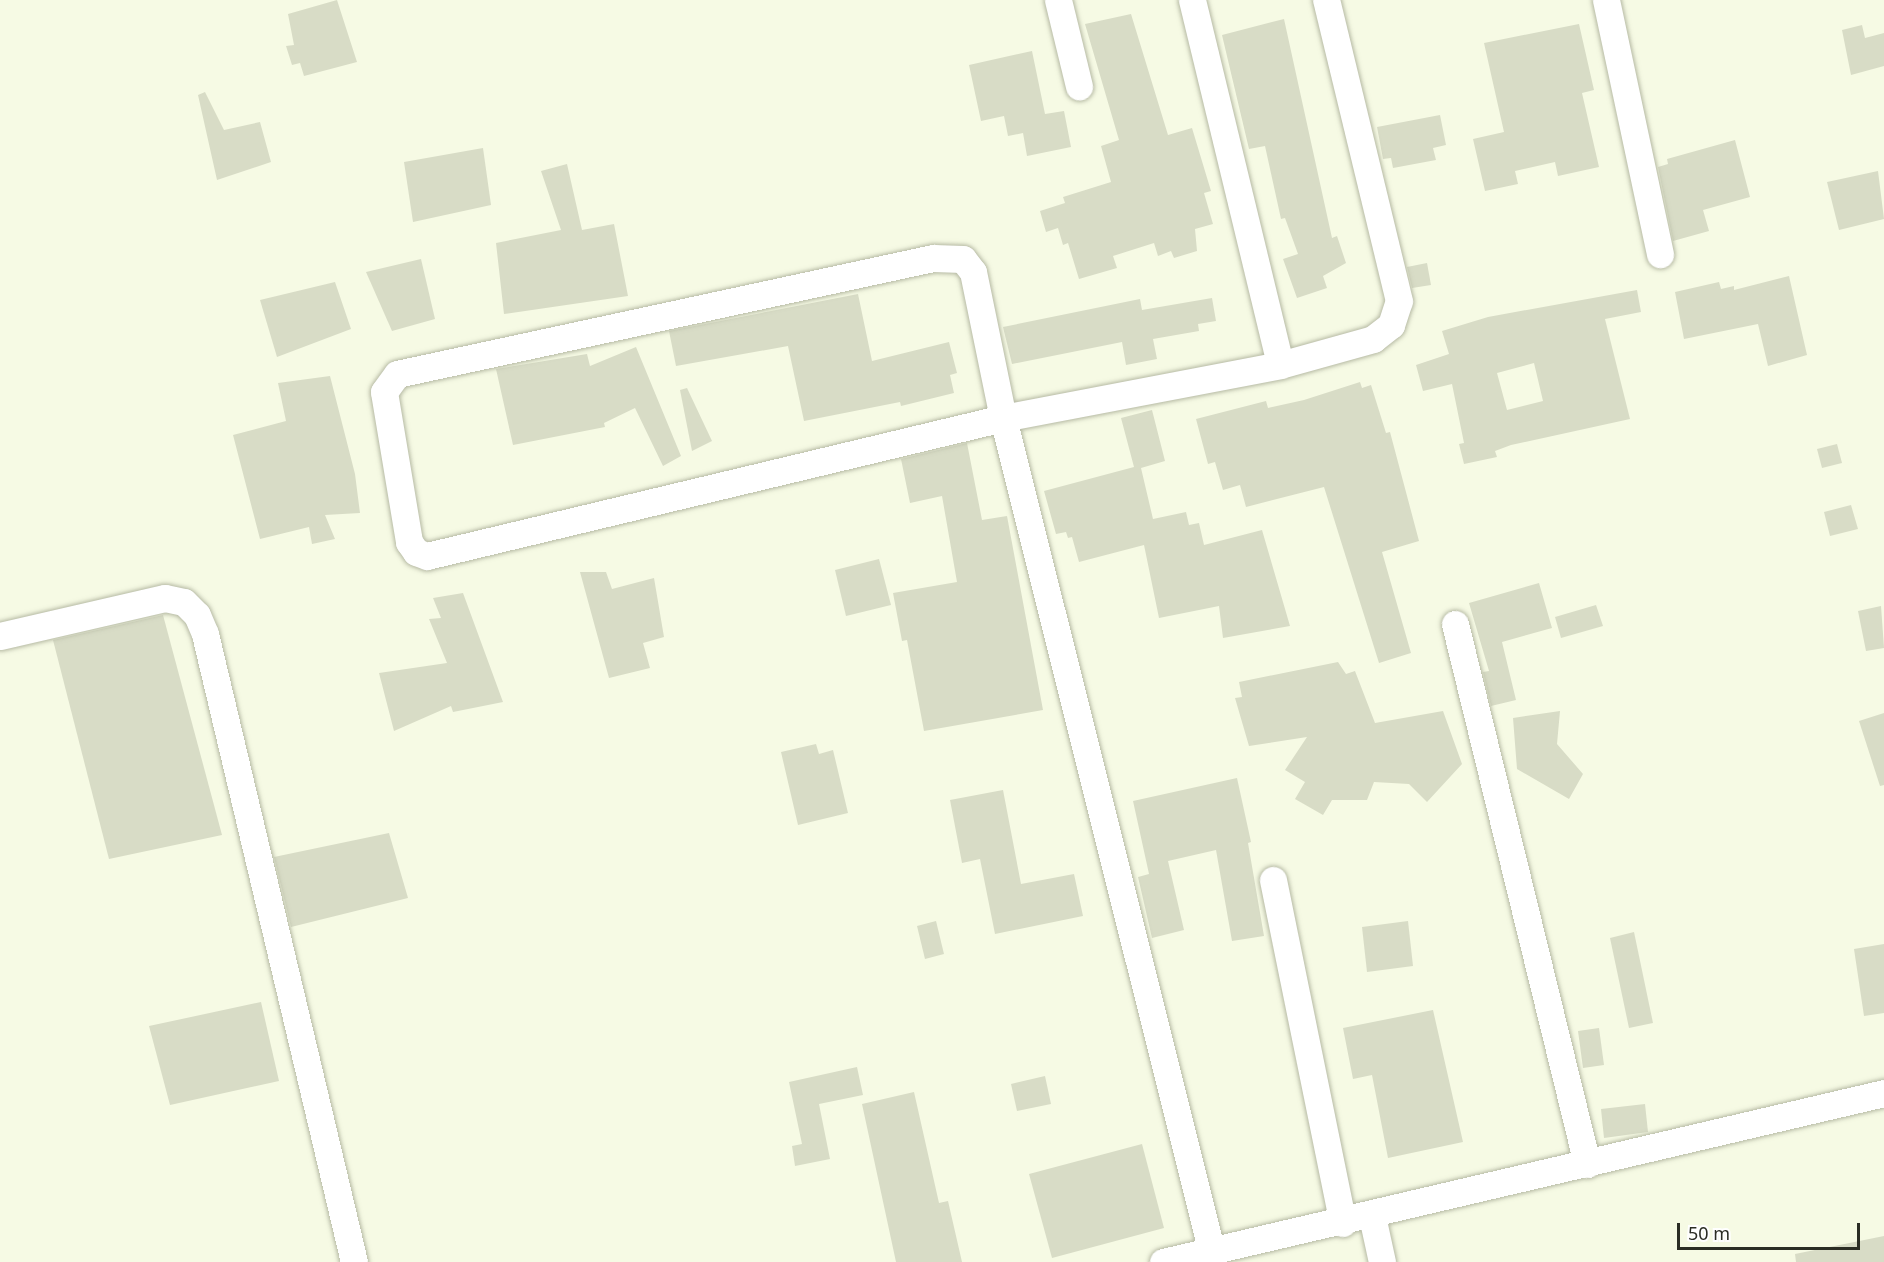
<!DOCTYPE html>
<style>
body{margin:0}
#map{position:relative;width:1884px;height:1262px;overflow:hidden;background:#f6fae4;font-family:"Noto Sans",sans-serif}
div>[style]{position:absolute}
.building>*{inset:0;background:#d8dcc6}
.roads{filter:drop-shadow(0 0 2px #b6baa4) drop-shadow(0 0 2px #b6baa4)}
.minor>*{height:27px;margin:-13.5px;padding:0 13.5px;transform-origin:13.5px;border-radius:13.5px;background:#fff}
span{translate:-50% -50%;white-space:nowrap;text-align:center;line-height:1.15;-webkit-text-stroke:4.5px #fff;paint-order:stroke}
.scale{position:absolute;left:1677px;top:1223px;width:183px;height:27px;box-sizing:border-box;border:3px solid #2b2d24;border-top:0;padding-left:8px;font-size:18px;line-height:21px;white-space:nowrap;color:#2b2d24;-webkit-text-stroke:4px #fff;paint-order:stroke}
</style>
<div id="map">
<div class="building">
<i style="clip-path:polygon(337px 0,357px 62px,304px 76px,300px 63px,292px 65px,286px 46px,294px 45px,288px 14px)"></i>
<i style="clip-path:polygon(1131px 14px,1168px 135px,1192px 128px,1211px 191px,1204px 193px,1213px 224px,1195px 229px,1197px 251px,1174px 258px,1171px 251px,1158px 256px,1154px 243px,1113px 256px,1117px 268px,1079px 279px,1068px 243px,1063px 245px,1058px 228px,1046px 232px,1040px 211px,1065px 203px,1063px 197px,1111px 182px,1101px 146px,1119px 140px,1085px 24px)"></i>
<i style="clip-path:polygon(1284px 19px,1332px 238px,1337px 236px,1346px 263px,1323px 276px,1327px 288px,1297px 298px,1283px 259px,1298px 254px,1285px 218px,1281px 219px,1265px 146px,1249px 149px,1222px 35px)"></i>
<i style="clip-path:polygon(1579px 24px,1594px 90px,1582px 93px,1599px 167px,1558px 176px,1555px 162px,1515px 171px,1518px 184px,1485px 191px,1473px 139px,1504px 132px,1484px 43px)"></i>
<i style="clip-path:polygon(1862px 25px,1865px 38px,1884px 33px,1884px 66px,1851px 75px,1842px 30px)"></i>
<i style="clip-path:polygon(1032px 51px,1045px 114px,1064px 111px,1071px 147px,1027px 156px,1023px 133px,1008px 136px,1004px 116px,981px 121px,969px 65px)"></i>
<i style="clip-path:polygon(205px 92px,224px 130px,260px 122px,271px 162px,217px 180px,198px 95px)"></i>
<i style="clip-path:polygon(1440px 115px,1446px 145px,1433px 148px,1436px 160px,1393px 168px,1391px 158px,1383px 159px,1377px 127px)"></i>
<i style="clip-path:polygon(1735px 140px,1750px 197px,1703px 210px,1709px 231px,1673px 241px,1658px 167px,1668px 164px,1667px 159px)"></i>
<i style="clip-path:polygon(483px 148px,491px 205px,413px 222px,404px 162px)"></i>
<i style="clip-path:polygon(567px 164px,582px 230px,614px 224px,628px 296px,504px 314px,496px 243px,561px 230px,541px 171px)"></i>
<i style="clip-path:polygon(1878px 171px,1884px 219px,1839px 230px,1827px 182px)"></i>
<i style="clip-path:polygon(421px 259px,435px 319px,392px 331px,366px 272px)"></i>
<i style="clip-path:polygon(1427px 263px,1431px 285px,1412px 288px,1407px 267px)"></i>
<i style="clip-path:polygon(1789px 276px,1807px 355px,1768px 366px,1758px 324px,1684px 339px,1675px 292px,1719px 282px,1721px 289px,1734px 286px,1734px 290px)"></i>
<i style="clip-path:polygon(335px 282px,351px 329px,277px 357px,260px 300px)"></i>
<i style="clip-path:polygon(evenodd,1637px 290px,1641px 312px,1605px 319px,1630px 419px,1511px 445px,1495px 451px,1497px 457px,1464px 464px,1459px 444px,1464px 443px,1452px 384px,1423px 391px,1416px 365px,1449px 354px,1442px 331px,1488px 317px,1637px 290px,1534px 363px,1543px 401px,1507px 410px,1497px 373px,1534px 363px)"></i>
<i style="clip-path:polygon(858px 294px,872px 361px,949px 342px,957px 373px,950px 375px,954px 393px,901px 406px,900px 402px,804px 421px,788px 346px,676px 366px,669px 331px)"></i>
<i style="clip-path:polygon(1212px 298px,1216px 321px,1198px 324px,1199px 331px,1153px 339px,1157px 359px,1126px 365px,1122px 342px,1012px 364px,1003px 327px,1140px 299px,1142px 310px)"></i>
<i style="clip-path:polygon(636px 347px,681px 456px,663px 466px,635px 408px,604px 423px,605px 427px,513px 445px,496px 369px,587px 354px,590px 366px)"></i>
<i style="clip-path:polygon(330px 376px,355px 474px,360px 513px,325px 515px,335px 539px,312px 544px,309px 527px,260px 539px,233px 435px,286px 421px,278px 383px)"></i>
<i style="clip-path:polygon(1360px 382px,1362px 388px,1371px 385px,1386px 433px,1390px 432px,1419px 541px,1382px 552px,1411px 653px,1379px 663px,1324px 487px,1246px 507px,1240px 485px,1223px 490px,1215px 462px,1208px 464px,1196px 419px,1266px 401px,1268px 408px,1304px 400px)"></i>
<i style="clip-path:polygon(687px 388px,712px 441px,692px 451px,680px 390px)"></i>
<i style="clip-path:polygon(1152px 410px,1165px 461px,1141px 468px,1153px 519px,1186px 512px,1189px 525px,1199px 523px,1204px 545px,1262px 530px,1290px 626px,1223px 638px,1219px 606px,1159px 618px,1144px 545px,1079px 562px,1072px 537px,1068px 538px,1066px 532px,1056px 534px,1044px 491px,1134px 467px,1121px 418px)"></i>
<i style="clip-path:polygon(967px 443px,982px 520px,1007px 516px,1043px 710px,924px 731px,907px 640px,902px 641px,893px 593px,957px 582px,942px 496px,910px 503px,901px 459px)"></i>
<i style="clip-path:polygon(1837px 444px,1842px 463px,1822px 468px,1817px 449px)"></i>
<i style="clip-path:polygon(1851px 505px,1858px 529px,1830px 536px,1824px 512px)"></i>
<i style="clip-path:polygon(879px 559px,891px 605px,846px 616px,835px 570px)"></i>
<i style="clip-path:polygon(580px 572px,606px 572px,612px 589px,654px 578px,664px 637px,643px 643px,650px 668px,609px 678px)"></i>
<i style="clip-path:polygon(1539px 583px,1552px 628px,1502px 642px,1516px 700px,1491px 706px,1483px 672px,1489px 671px,1469px 603px)"></i>
<i style="clip-path:polygon(463px 593px,503px 702px,453px 712px,451px 706px,394px 731px,379px 673px,447px 663px,429px 619px,441px 618px,433px 598px)"></i>
<i style="clip-path:polygon(1596px 605px,1603px 626px,1561px 638px,1555px 617px)"></i>
<i style="clip-path:polygon(1881px 606px,1884px 648px,1866px 651px,1858px 611px)"></i>
<i style="clip-path:polygon(163px 615px,222px 835px,109px 859px,53px 640px)"></i>
<i style="clip-path:polygon(1338px 662px,1346px 674px,1355px 671px,1375px 723px,1443px 711px,1462px 764px,1427px 802px,1409px 784px,1374px 782px,1367px 800px,1332px 800px,1323px 815px,1295px 799px,1305px 782px,1285px 770px,1307px 737px,1249px 746px,1235px 698px,1242px 697px,1239px 682px)"></i>
<i style="clip-path:polygon(1560px 711px,1557px 744px,1583px 774px,1569px 799px,1517px 769px,1513px 718px)"></i>
<i style="clip-path:polygon(1884px 713px,1884px 785px,1880px 786px,1859px 721px)"></i>
<i style="clip-path:polygon(816px 744px,819px 754px,833px 750px,848px 813px,798px 825px,781px 752px)"></i>
<i style="clip-path:polygon(1237px 778px,1251px 842px,1248px 843px,1264px 936px,1232px 941px,1216px 850px,1168px 861px,1184px 930px,1152px 938px,1138px 877px,1149px 874px,1133px 801px)"></i>
<i style="clip-path:polygon(1003px 790px,1021px 884px,1074px 874px,1083px 916px,995px 934px,980px 859px,962px 863px,950px 800px)"></i>
<i style="clip-path:polygon(389px 833px,408px 898px,291px 927px,274px 857px)"></i>
<i style="clip-path:polygon(936px 921px,944px 954px,925px 959px,917px 926px)"></i>
<i style="clip-path:polygon(1408px 921px,1413px 966px,1367px 972px,1362px 927px)"></i>
<i style="clip-path:polygon(1634px 932px,1653px 1023px,1629px 1028px,1610px 938px)"></i>
<i style="clip-path:polygon(1884px 944px,1884px 1013px,1864px 1016px,1854px 949px)"></i>
<i style="clip-path:polygon(261px 1002px,279px 1081px,170px 1105px,149px 1026px)"></i>
<i style="clip-path:polygon(1433px 1010px,1463px 1142px,1388px 1158px,1372px 1075px,1353px 1079px,1343px 1028px)"></i>
<i style="clip-path:polygon(1599px 1028px,1604px 1065px,1583px 1068px,1578px 1031px)"></i>
<i style="clip-path:polygon(857px 1067px,863px 1095px,819px 1104px,830px 1159px,795px 1166px,792px 1146px,802px 1144px,789px 1082px)"></i>
<i style="clip-path:polygon(1045px 1076px,1051px 1104px,1017px 1111px,1011px 1084px)"></i>
<i style="clip-path:polygon(914px 1092px,939px 1203px,948px 1201px,962px 1262px,896px 1262px,862px 1104px)"></i>
<i style="clip-path:polygon(1645px 1104px,1648px 1132px,1604px 1138px,1601px 1109px)"></i>
<i style="clip-path:polygon(1142px 1144px,1164px 1228px,1052px 1258px,1029px 1174px)"></i>
<i style="clip-path:polygon(1884px 1236px,1884px 1262px,1796px 1262px,1795px 1254px)"></i>
</div>
<div class="roads">
<div class="minor">
<i style="left:1058px;top:0;width:89px;rotate:76.3deg"></i>
<i style="left:1192px;top:0;width:375px;rotate:76.4deg"></i>
<i style="left:1606px;top:0;width:260px;rotate:78deg"></i>
<i style="left:1455px;top:624px;width:556px;rotate:76.26deg"></i>
<i style="left:0;top:636px;width:169px;rotate:-13deg"></i>
<i style="left:165px;top:598px;width:19px;rotate:12deg"></i>
<i style="left:184px;top:602px;width:18px;rotate:45deg"></i>
<i style="left:197px;top:615px;width:21px;rotate:67deg"></i>
<i style="left:205px;top:634px;width:645px;rotate:76.65deg"></i>
<i style="left:1273px;top:880px;width:350px;rotate:78.5deg"></i>
<i style="left:1372px;top:1216px;width:47px;rotate:77.7deg"></i>
<i style="left:1211px;top:1249px;width:857px;rotate:-104.05deg"></i>
<i style="left:1003px;top:418px;width:149px;rotate:-101.6deg"></i>
<i style="left:973px;top:272px;width:16px;rotate:-128deg"></i>
<i style="left:963px;top:259px;width:30px;rotate:-178deg"></i>
<i style="left:933px;top:258px;width:548px;rotate:167.79deg"></i>
<i style="left:397px;top:374px;width:22px;rotate:126deg"></i>
<i style="left:384px;top:392px;width:152px;rotate:80.5deg"></i>
<i style="left:409px;top:542px;width:12px;rotate:55deg"></i>
<i style="left:416px;top:552px;width:12px;rotate:20deg"></i>
<i style="left:427px;top:556px;width:592px;rotate:-13.47deg"></i>
<i style="left:1003px;top:418px;width:282px;rotate:-10.8deg"></i>
<i style="left:1280px;top:365px;width:97px;rotate:-15.6deg"></i>
<i style="left:1373px;top:339px;width:23px;rotate:-38deg"></i>
<i style="left:1391px;top:325px;width:25px;rotate:-72deg"></i>
<i style="left:1399px;top:301px;width:310px;rotate:-103.6deg"></i>
<i style="left:1163px;top:1262px;width:741px;rotate:-13.19deg"></i>
</div>
</div>
<div class="scale">50 m</div>
</div>
